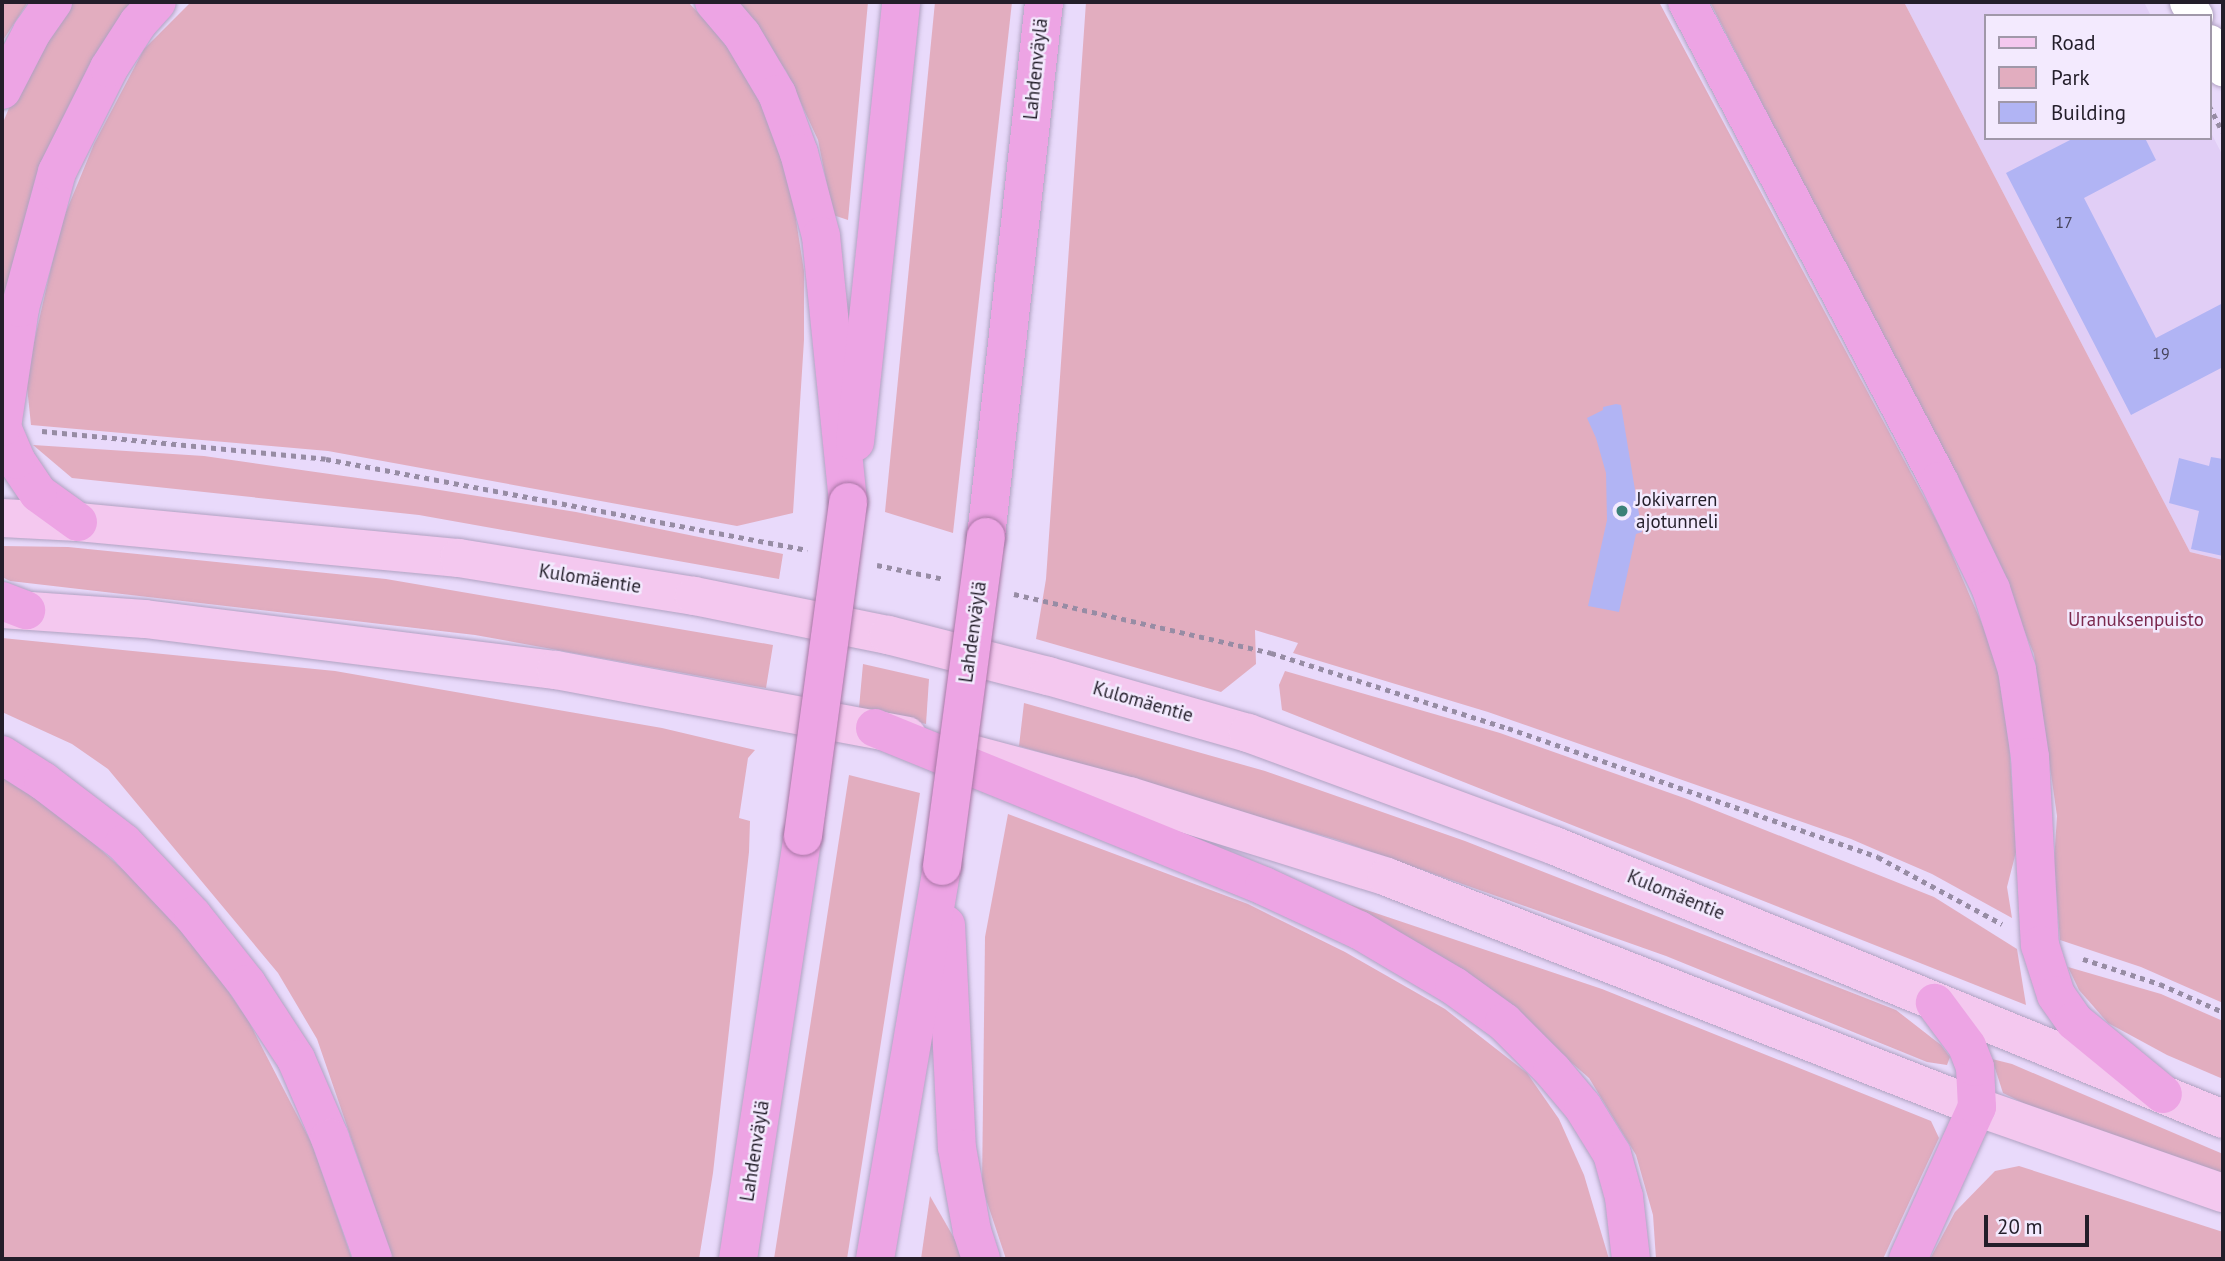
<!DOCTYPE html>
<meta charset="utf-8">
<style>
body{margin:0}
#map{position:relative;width:2225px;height:1261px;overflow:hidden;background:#e9dafb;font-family:"PT Sans",sans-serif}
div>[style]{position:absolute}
.built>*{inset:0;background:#e1cef6}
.green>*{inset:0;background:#e2adbf}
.building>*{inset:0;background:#b1b4f4}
.path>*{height:4.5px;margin-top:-2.25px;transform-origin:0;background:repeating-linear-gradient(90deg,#978ca4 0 5px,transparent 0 10px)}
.roads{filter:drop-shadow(0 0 2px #b0a1c1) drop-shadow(0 0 2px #b0a1c1)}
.minor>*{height:35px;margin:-17.5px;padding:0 17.5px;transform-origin:17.5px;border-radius:17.5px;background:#fff}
.major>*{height:38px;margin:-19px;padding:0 19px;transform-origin:19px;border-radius:19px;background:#f4c8ef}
.highway>*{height:38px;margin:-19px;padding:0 19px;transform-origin:19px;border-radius:19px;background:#eda4e4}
.bridges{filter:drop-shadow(0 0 2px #a675a3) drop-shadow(0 0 2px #a675a3)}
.highway-bridge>*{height:38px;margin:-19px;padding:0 19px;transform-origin:19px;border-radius:19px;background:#eda4e4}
.dots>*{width:19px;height:19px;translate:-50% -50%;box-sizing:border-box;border:4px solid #f3eafe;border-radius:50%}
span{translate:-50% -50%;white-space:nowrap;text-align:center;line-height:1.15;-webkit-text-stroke:5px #f3eafe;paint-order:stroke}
.number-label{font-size:16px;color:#46445c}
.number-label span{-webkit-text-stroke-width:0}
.street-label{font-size:19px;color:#231e2a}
.poi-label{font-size:19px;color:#231e2a}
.left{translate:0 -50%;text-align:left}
.park-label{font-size:19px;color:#7b294e}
.frame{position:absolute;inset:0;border:4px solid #231e2a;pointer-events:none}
.legend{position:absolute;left:1984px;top:14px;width:228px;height:126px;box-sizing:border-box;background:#f3eafe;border:2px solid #a098a9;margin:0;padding:9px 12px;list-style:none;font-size:21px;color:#231e2a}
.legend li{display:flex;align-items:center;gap:14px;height:35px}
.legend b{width:35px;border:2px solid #a098a9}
.scale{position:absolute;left:1984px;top:1215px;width:105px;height:32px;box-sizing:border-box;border:4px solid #231e2a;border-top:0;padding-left:9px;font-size:21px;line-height:24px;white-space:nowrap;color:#231e2a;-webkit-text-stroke:5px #f3eafe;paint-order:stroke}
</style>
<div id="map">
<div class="built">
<i style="clip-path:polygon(1904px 2px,2144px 2px,2151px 16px,1985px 16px,1985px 138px,2209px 138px,2209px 129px,2223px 156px,2223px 560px,2190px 552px)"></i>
</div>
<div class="green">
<i style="clip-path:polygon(2px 2px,28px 2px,2px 42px)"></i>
<i style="clip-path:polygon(67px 2px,142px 2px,2px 314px,2px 125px,23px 74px)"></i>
<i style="clip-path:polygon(191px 2px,688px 2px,725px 41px,765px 108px,791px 188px,804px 271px,804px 340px,793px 513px,737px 526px,328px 451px,31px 425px,26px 377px,61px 224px,94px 144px,144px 49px)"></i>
<i style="clip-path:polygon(736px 2px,868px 2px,848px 220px,833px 215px,818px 140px,786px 71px)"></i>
<i style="clip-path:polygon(935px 2px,1012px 2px,953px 533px,885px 512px)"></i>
<i style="clip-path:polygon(1086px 2px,1659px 2px,1941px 529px,2005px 677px,2016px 852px,2007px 887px,2012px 918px,1932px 874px,1851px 839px,1488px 712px,1293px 653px,1298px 643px,1255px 630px,1256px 664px,1221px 692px,1036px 639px,1046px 579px)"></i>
<i style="clip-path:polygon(1710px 2px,1904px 2px,2190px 552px,2223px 560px,2223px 1003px,2141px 967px,2060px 940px,2054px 862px,2057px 816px,2034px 654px,1984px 536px)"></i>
<i style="clip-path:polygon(33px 445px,204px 456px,421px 487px,576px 512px,783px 554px,779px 579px,419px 515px,72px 478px)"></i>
<i style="clip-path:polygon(2px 546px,68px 547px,386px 579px,773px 645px,766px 688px,475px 635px,10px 581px,2px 577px)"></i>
<i style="clip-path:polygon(2px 638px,335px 671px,662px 728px,755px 750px,748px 758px,739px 818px,750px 821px,749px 852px,713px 1173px,699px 1259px,389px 1259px,379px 1219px,317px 1039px,278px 973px,108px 769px,72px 744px,2px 712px)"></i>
<i style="clip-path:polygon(863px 664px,929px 679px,926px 724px,859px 708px)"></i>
<i style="clip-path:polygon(1285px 671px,1500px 733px,1687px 799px,1934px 897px,2017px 949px,2026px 1005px,1282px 710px,1279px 685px)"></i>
<i style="clip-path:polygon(1024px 703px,1265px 771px,1465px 841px,1896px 1010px,1941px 1045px,1950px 1057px,1947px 1065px,1927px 1062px,1666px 956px,1338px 840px,1019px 746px)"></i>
<i style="clip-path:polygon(849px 775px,920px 793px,847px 1259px,774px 1259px)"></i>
<i style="clip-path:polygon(2px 776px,56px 810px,128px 874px,199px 949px,248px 1020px,312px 1144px,352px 1259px,2px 1259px)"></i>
<i style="clip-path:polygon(1008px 814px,1248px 904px,1345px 952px,1445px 1009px,1527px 1073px,1559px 1119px,1584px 1175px,1609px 1259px,1006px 1259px,982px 1187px,985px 937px)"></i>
<i style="clip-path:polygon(1310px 891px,1602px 989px,1931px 1121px,1939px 1138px,1883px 1259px,1656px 1259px,1653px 1215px,1636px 1155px,1589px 1078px,1487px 989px)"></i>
<i style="clip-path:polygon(2068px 967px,2161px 994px,2223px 1021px,2223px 1079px,2167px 1055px,2108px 1023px,2079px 990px)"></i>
<i style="clip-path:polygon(1992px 1059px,2012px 1064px,2223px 1154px,2223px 1178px,2046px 1114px,2003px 1093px)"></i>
<i style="clip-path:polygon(2019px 1166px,2223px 1232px,2223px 1259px,1930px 1259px,1955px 1212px,1995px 1171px)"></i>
<i style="clip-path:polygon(930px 1196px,961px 1250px,964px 1259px,921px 1259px)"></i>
</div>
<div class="building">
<i style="clip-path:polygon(2074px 138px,2145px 138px,2156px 160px,2084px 198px,2156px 338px,2223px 303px,2223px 367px,2131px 415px,2006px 173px)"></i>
<i style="clip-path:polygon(1616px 404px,1621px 405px,1642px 532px,1636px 534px,1619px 612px,1588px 606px,1607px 520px,1606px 473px,1596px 438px,1587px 418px,1603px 410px,1603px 407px)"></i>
<i style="clip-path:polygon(2211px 457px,2223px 459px,2223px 556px,2191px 549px,2199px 511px,2169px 503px,2179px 458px,2209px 466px)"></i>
</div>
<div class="path">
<i style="left:2209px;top:105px;width:30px;rotate:63deg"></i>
<i style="left:42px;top:431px;width:285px;rotate:5.6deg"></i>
<i style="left:326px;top:459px;width:490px;rotate:10.7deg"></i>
<i style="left:877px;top:565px;width:68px;rotate:11.8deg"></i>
<i style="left:1014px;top:594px;width:264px;rotate:12.9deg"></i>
<i style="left:1271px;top:653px;width:249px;rotate:17.6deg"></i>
<i style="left:1508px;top:728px;width:392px;rotate:19.2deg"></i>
<i style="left:1878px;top:857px;width:141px;rotate:28.4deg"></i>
<i style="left:2083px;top:959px;width:81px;rotate:18deg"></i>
<i style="left:2160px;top:984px;width:69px;rotate:24deg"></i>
</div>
<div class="roads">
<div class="minor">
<i style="left:2187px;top:2px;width:16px;rotate:60deg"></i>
<i style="left:2209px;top:42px;width:30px;rotate:62deg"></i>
</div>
<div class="major">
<i style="left:2px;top:518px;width:76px;rotate:3deg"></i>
<i style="left:78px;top:522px;width:383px;rotate:5.4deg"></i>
<i style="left:459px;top:558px;width:238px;rotate:9.2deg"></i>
<i style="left:694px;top:596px;width:198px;rotate:11.4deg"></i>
<i style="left:888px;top:635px;width:165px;rotate:14.4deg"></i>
<i style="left:1048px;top:676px;width:208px;rotate:15.9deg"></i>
<i style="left:1248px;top:733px;width:327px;rotate:20.2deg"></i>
<i style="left:1555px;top:846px;width:722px;rotate:22.23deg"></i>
<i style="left:2px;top:609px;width:143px;rotate:4deg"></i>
<i style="left:145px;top:619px;width:414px;rotate:7.1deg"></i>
<i style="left:556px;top:670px;width:357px;rotate:10.6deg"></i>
<i style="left:975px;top:755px;width:159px;rotate:14.9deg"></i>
<i style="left:1129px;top:796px;width:270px;rotate:17.4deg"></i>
<i style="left:1387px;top:877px;width:633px;rotate:21.3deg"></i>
<i style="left:1977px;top:1107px;width:261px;rotate:19.3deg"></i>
</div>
<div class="highway">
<i style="left:714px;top:2px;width:43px;rotate:49.7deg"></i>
<i style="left:742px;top:35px;width:69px;rotate:59.3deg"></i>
<i style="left:777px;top:94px;width:63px;rotate:69.6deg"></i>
<i style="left:799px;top:153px;width:86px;rotate:75.2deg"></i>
<i style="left:821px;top:236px;width:267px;rotate:84.2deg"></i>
<i style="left:1687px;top:2px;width:541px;rotate:62.25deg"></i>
<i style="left:1939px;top:481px;width:120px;rotate:64.3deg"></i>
<i style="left:1991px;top:589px;width:85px;rotate:72.2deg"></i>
<i style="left:2017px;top:670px;width:88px;rotate:81.5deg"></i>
<i style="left:2030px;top:757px;width:188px;rotate:87deg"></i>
<i style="left:2040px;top:945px;width:52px;rotate:72.3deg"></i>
<i style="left:2056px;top:995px;width:32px;rotate:55deg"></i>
<i style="left:2074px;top:1021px;width:115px;rotate:39.4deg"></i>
<i style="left:2px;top:90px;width:65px;rotate:-62.7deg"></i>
<i style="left:32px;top:32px;width:37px;rotate:-55deg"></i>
<i style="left:855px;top:442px;width:442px;rotate:-84deg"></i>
<i style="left:78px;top:522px;width:49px;rotate:-144.1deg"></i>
<i style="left:38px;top:493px;width:40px;rotate:-124deg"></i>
<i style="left:16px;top:460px;width:36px;rotate:-113deg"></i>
<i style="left:2px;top:427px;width:120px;rotate:-81.4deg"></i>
<i style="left:20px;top:308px;width:141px;rotate:-74.8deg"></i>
<i style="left:57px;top:172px;width:116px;rotate:-63.4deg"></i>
<i style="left:109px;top:68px;width:54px;rotate:-57.2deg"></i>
<i style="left:138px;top:23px;width:28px;rotate:-48deg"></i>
<i style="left:986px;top:537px;width:538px;rotate:-83.81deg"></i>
<i style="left:2px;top:601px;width:26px;rotate:21deg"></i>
<i style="left:875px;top:728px;width:420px;rotate:22.1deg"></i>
<i style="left:1264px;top:886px;width:105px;rotate:24.9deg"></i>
<i style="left:1359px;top:930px;width:110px;rotate:30.5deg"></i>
<i style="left:1454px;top:986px;width:62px;rotate:35.8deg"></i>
<i style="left:1504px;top:1022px;width:68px;rotate:45deg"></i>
<i style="left:1552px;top:1070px;width:48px;rotate:50deg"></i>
<i style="left:1583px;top:1107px;width:55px;rotate:58.3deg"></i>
<i style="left:1612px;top:1154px;width:45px;rotate:74.4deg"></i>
<i style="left:1624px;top:1197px;width:62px;rotate:83.6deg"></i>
<i style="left:2px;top:755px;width:49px;rotate:32.4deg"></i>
<i style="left:43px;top:781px;width:102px;rotate:37.4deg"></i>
<i style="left:124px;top:843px;width:100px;rotate:46.6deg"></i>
<i style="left:193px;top:916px;width:87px;rotate:51.5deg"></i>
<i style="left:247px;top:984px;width:90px;rotate:56.8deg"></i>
<i style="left:296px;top:1059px;width:86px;rotate:66.7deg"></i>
<i style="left:330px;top:1138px;width:128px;rotate:70.4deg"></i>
<i style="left:946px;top:925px;width:223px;rotate:87.2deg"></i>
<i style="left:957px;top:1148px;width:84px;rotate:79.8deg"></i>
<i style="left:972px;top:1231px;width:29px;rotate:72deg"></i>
<i style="left:738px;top:1259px;width:428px;rotate:-81.3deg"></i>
<i style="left:875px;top:1259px;width:399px;rotate:-80.3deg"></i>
<i style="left:1908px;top:1259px;width:167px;rotate:-65.6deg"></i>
<i style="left:1977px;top:1107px;width:40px;rotate:-92.9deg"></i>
<i style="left:1975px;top:1067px;width:22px;rotate:-111deg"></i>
<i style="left:1967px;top:1046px;width:54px;rotate:-126.7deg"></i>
</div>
</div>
<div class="bridges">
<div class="highway-bridge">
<i style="left:803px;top:836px;width:337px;rotate:-82.3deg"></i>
<i style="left:942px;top:866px;width:332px;rotate:-82.4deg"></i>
</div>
</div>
<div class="dots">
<i style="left:1622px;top:511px;background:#3b8177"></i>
</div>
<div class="number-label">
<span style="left:2064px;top:222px">17</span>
<span style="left:2161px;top:353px">19</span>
</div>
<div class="street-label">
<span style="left:1036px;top:69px;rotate:-84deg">Lahdenväylä</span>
<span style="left:590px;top:579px;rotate:9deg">Kulomäentie</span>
<span style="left:973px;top:632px;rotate:-82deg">Lahdenväylä</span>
<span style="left:1143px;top:702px;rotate:16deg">Kulomäentie</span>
<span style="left:1676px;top:895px;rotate:22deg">Kulomäentie</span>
<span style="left:755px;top:1151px;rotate:-81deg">Lahdenväylä</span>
</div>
<div class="poi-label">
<span class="left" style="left:1636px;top:511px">Jokivarren<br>ajotunneli</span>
</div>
<div class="park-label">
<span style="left:2136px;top:620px">Uranuksenpuisto</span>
</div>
<div class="frame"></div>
<ul class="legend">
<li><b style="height:9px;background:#f4c8ef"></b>Road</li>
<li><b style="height:19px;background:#e2adbf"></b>Park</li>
<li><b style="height:19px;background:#b1b4f4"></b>Building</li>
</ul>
<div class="scale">20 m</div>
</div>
